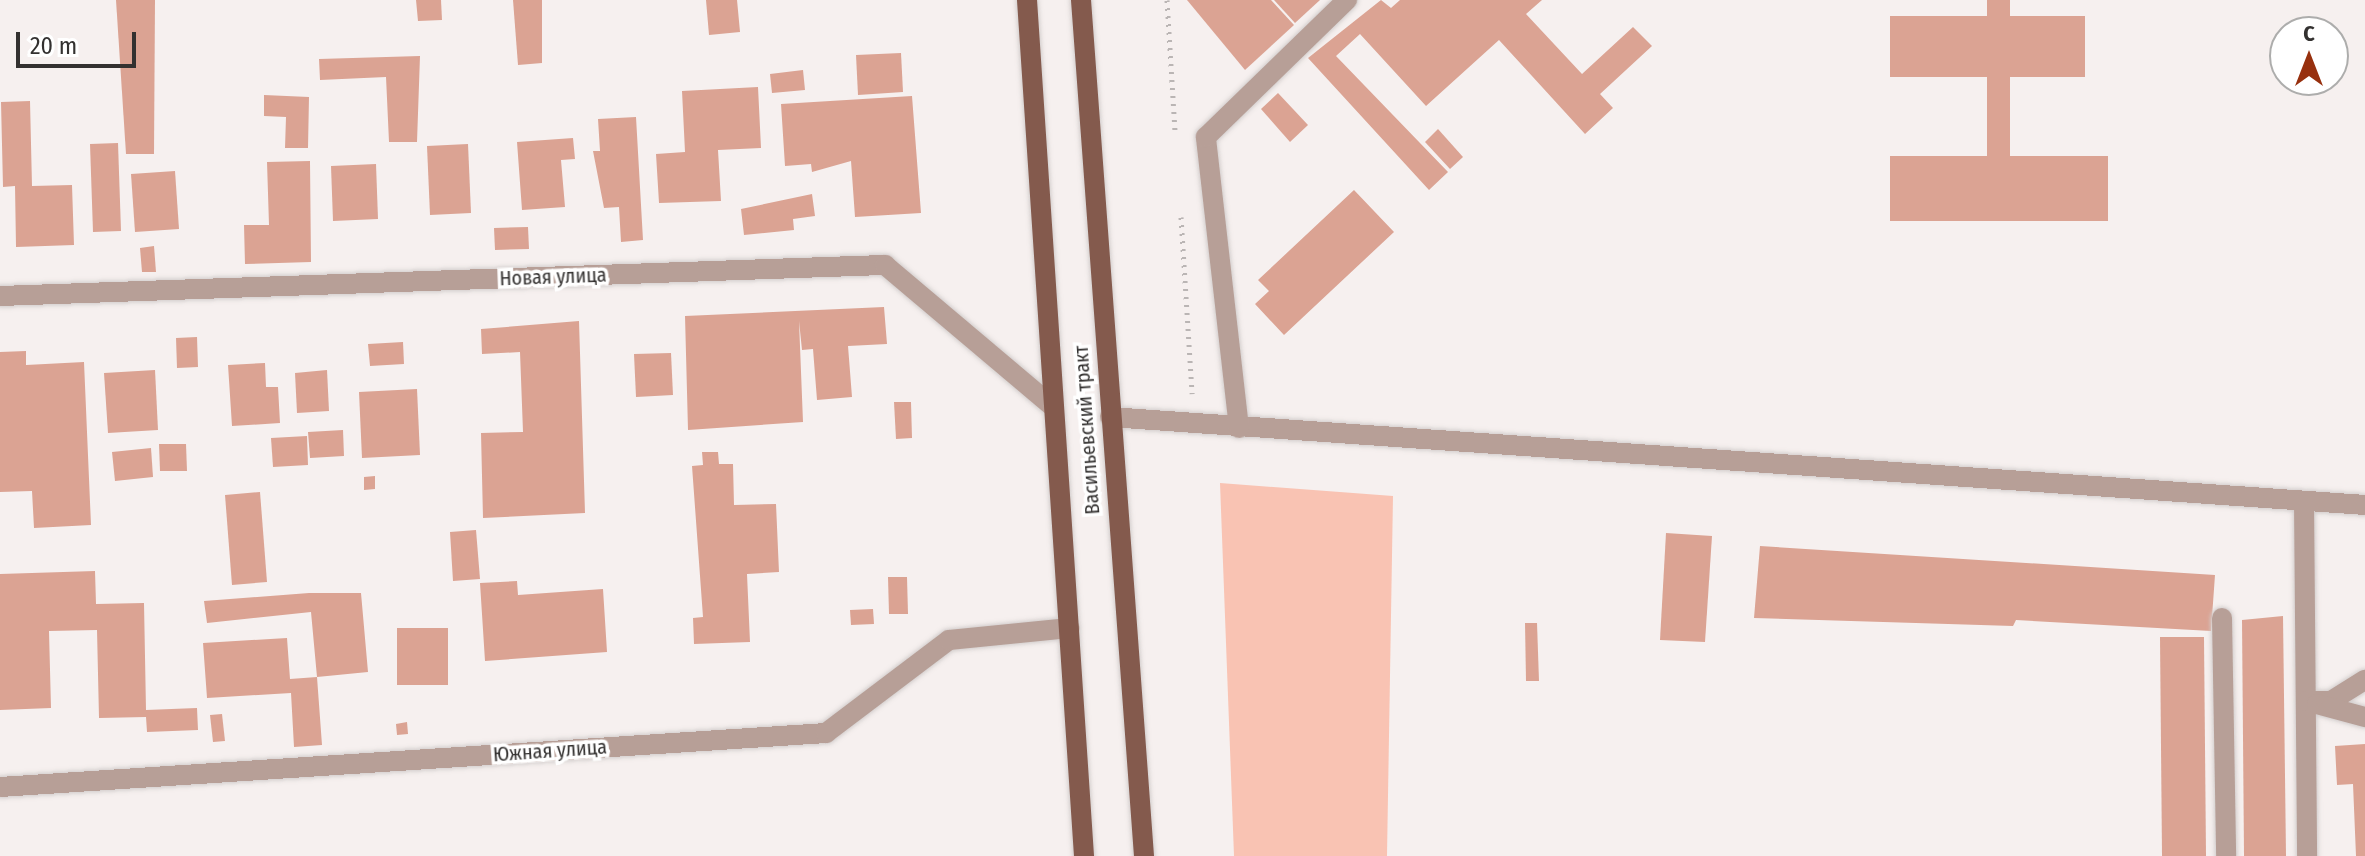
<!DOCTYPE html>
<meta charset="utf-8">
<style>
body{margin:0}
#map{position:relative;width:2365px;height:856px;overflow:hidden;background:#f6f0ef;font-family:"Fira Sans Condensed",sans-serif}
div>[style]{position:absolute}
.green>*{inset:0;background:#f9c3b3}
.building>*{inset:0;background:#dba393}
.path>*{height:5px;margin-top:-2.5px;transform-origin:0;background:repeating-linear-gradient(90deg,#bab5b4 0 2px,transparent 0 8px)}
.roads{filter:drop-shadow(0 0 2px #d3cecd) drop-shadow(0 0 2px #d3cecd)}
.lane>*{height:20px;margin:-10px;padding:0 10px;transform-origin:10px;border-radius:10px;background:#b79f97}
.street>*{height:20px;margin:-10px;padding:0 10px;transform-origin:10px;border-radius:10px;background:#b79f97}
.primary>*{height:20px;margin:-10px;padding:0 10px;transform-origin:10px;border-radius:10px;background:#845a4d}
span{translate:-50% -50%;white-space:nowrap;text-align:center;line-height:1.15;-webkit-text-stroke:7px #fff;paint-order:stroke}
.street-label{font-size:20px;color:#333130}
.north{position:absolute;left:2269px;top:16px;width:80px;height:80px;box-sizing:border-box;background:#fff;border:2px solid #adadac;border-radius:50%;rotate:0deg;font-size:22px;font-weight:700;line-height:32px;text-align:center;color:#333130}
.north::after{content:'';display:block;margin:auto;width:28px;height:36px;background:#97300e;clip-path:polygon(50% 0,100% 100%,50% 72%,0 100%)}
.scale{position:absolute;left:16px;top:32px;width:120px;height:36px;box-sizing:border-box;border:4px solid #333130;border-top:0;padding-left:10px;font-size:24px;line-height:28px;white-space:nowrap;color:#333130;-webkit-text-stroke:6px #fff;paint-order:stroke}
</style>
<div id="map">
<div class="green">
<i style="clip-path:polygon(1220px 483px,1393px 496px,1387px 856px,1234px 856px)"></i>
</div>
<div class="building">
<i style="clip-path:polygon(116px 0,155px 0,154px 154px,126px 154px)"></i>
<i style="clip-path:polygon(416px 0,441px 0,442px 20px,418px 21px)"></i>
<i style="clip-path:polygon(513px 0,542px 0,542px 63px,518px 65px)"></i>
<i style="clip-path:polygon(706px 0,737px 0,740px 32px,709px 35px)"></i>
<i style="clip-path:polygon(1187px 0,1271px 0,1294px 25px,1245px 70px)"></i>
<i style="clip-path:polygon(1274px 0,1320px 0,1295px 23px)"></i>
<i style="clip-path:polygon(1381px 0,1391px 8px,1400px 0,1542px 0,1526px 14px,1582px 74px,1633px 27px,1652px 46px,1600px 94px,1613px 108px,1585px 134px,1499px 40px,1426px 106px,1360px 34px,1336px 56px,1448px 172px,1429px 190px,1308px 58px)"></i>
<i style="clip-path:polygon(1987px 0,2010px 0,2010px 16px,2085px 16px,2085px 77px,2010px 77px,2010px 156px,2108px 156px,2108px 221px,1890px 221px,1890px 156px,1987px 156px,1987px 77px,1890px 77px,1890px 16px,1987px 16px)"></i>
<i style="clip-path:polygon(901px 53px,903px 92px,858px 95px,856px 55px)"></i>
<i style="clip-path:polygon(420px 56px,417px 142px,389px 142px,386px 77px,320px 80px,319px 59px)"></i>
<i style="clip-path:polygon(803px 70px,805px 90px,772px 93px,770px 74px)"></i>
<i style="clip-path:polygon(758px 87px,761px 148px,718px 150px,721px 201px,659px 203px,656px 154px,685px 152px,682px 91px)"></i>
<i style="clip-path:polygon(1278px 93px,1308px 125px,1290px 142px,1261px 109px)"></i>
<i style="clip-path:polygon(264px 95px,309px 97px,308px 148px,285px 148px,286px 117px,264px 116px)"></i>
<i style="clip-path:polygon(912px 96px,921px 213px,855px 217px,851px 161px,812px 172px,811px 164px,785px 166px,781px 104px)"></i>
<i style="clip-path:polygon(30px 101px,32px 186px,72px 185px,74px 245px,16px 247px,15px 186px,3px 187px,1px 102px)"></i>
<i style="clip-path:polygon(636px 117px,643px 240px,621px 242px,619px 207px,604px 208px,593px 151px,600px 151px,598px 119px)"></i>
<i style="clip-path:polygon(1438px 129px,1463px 157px,1450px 169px,1425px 142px)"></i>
<i style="clip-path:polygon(573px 138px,575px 159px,561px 160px,565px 207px,522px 210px,517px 142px)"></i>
<i style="clip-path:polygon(118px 143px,121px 231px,93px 232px,90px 144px)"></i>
<i style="clip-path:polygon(468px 144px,471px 213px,430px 215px,427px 146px)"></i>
<i style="clip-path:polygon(310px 161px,311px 262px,245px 264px,244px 225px,269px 225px,267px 162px)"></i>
<i style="clip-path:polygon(376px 164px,378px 219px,333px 221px,331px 166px)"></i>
<i style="clip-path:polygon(175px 171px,179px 229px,135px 232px,131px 174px)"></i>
<i style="clip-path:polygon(1354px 190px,1394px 232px,1284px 335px,1255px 304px,1269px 291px,1258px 280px)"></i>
<i style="clip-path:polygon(812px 194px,815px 216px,793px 219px,794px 230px,744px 235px,741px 209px)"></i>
<i style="clip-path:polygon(528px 227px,529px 249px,495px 250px,494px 228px)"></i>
<i style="clip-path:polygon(154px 246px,156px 272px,142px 272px,140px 248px)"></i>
<i style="clip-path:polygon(884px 307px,887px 344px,848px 346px,852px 397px,817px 400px,813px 349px,802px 350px,799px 321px,803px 422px,688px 430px,685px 316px)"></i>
<i style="clip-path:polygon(579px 321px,585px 513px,483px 518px,481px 433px,523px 432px,520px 352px,482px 354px,481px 329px)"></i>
<i style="clip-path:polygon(197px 337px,198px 367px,177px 368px,176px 338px)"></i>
<i style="clip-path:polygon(403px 342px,404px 364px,370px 366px,368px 344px)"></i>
<i style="clip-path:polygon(26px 351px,26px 365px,84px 362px,91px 525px,34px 528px,32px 491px,0 492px,0 352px)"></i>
<i style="clip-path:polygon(671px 353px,673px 395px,636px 397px,634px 354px)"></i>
<i style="clip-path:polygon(265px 363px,266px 387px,278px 387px,280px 423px,232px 426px,228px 365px)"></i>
<i style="clip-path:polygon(155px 370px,158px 430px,108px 433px,104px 373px)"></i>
<i style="clip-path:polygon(327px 370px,329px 411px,297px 413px,295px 373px)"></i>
<i style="clip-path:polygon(417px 389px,420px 455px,362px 458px,359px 392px)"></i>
<i style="clip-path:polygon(894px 402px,911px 402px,912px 438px,896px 439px)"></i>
<i style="clip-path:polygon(343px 430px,344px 456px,310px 458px,308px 432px)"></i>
<i style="clip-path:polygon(307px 436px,308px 465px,273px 467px,271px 438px)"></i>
<i style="clip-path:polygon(159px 444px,186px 444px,187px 471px,160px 471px)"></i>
<i style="clip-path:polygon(151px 448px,153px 477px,115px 481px,112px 452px)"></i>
<i style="clip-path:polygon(702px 452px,718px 452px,719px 464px,733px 464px,734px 505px,776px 504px,779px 572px,747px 574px,750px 642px,694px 644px,693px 618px,703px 617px,692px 466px,703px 465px)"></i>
<i style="clip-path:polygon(375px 476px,375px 489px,364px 490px,364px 477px)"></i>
<i style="clip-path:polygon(260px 492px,267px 582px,232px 585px,225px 495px)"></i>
<i style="clip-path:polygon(476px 530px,480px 579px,453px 581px,450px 532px)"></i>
<i style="clip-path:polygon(1666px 533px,1712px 536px,1705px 642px,1660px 640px)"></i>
<i style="clip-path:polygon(1760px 546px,2215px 575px,2211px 631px,2016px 620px,2013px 626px,1754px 618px)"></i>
<i style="clip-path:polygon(95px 571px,96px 604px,144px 603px,146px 710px,197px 708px,198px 730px,147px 732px,146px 717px,99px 718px,97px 630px,49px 631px,51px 708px,0 710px,0 574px)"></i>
<i style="clip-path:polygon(888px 577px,907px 577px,908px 614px,889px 614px)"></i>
<i style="clip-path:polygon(517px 581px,518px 595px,603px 589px,607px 652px,485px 661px,480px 583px)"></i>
<i style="clip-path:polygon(309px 593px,361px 593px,368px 672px,317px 677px,311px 612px,207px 623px,204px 601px)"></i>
<i style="clip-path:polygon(873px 609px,874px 624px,851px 625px,850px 610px)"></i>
<i style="clip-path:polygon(2283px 616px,2286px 856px,2244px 856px,2242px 620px)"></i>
<i style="clip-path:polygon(1525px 623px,1537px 623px,1539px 681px,1526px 681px)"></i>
<i style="clip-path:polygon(397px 628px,448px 628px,448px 685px,397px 685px)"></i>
<i style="clip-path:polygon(2160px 637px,2204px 637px,2206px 856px,2162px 856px)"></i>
<i style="clip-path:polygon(287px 638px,290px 679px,317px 677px,322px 745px,294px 747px,291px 693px,207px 698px,203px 643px)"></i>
<i style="clip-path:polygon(222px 714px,225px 741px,213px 742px,210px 715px)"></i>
<i style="clip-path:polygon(407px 722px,408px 734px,397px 735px,396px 724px)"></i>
<i style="clip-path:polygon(2365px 744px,2365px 856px,2356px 856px,2353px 784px,2337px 785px,2335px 746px)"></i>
</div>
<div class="path">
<i style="left:1167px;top:0;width:131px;rotate:86.5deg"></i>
<i style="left:1181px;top:217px;width:177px;rotate:86.4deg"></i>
</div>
<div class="roads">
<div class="lane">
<i style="left:2304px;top:501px;width:355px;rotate:89.5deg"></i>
<i style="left:2222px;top:618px;width:238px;rotate:89deg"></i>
<i style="left:2306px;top:701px;width:25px"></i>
<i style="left:2331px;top:701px;width:40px;rotate:-32deg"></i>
<i style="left:2317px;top:704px;width:50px;rotate:15.2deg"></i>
</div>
<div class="street">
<i style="left:0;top:296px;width:886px;rotate:-2.01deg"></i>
<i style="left:885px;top:265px;width:220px;rotate:40.2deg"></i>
<i style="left:1110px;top:417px;width:1258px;rotate:4.01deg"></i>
<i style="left:1239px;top:428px;width:293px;rotate:-96.5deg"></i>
<i style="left:1206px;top:137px;width:197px;rotate:-44.2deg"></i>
<i style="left:0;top:787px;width:828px;rotate:-3.74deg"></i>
<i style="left:826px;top:733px;width:154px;rotate:-37.1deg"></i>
<i style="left:949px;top:640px;width:121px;rotate:-5.7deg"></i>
</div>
<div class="primary">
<i style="left:1027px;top:0;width:858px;rotate:86.19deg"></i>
<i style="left:1081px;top:0;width:858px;rotate:85.79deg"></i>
</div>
</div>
<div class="street-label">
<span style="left:553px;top:277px;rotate:-2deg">Новая улица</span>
<span style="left:1087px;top:430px;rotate:-94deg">Васильевский тракт</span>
<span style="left:550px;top:751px;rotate:-4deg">Южная улица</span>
</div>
<div class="north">С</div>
<div class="scale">20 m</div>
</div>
